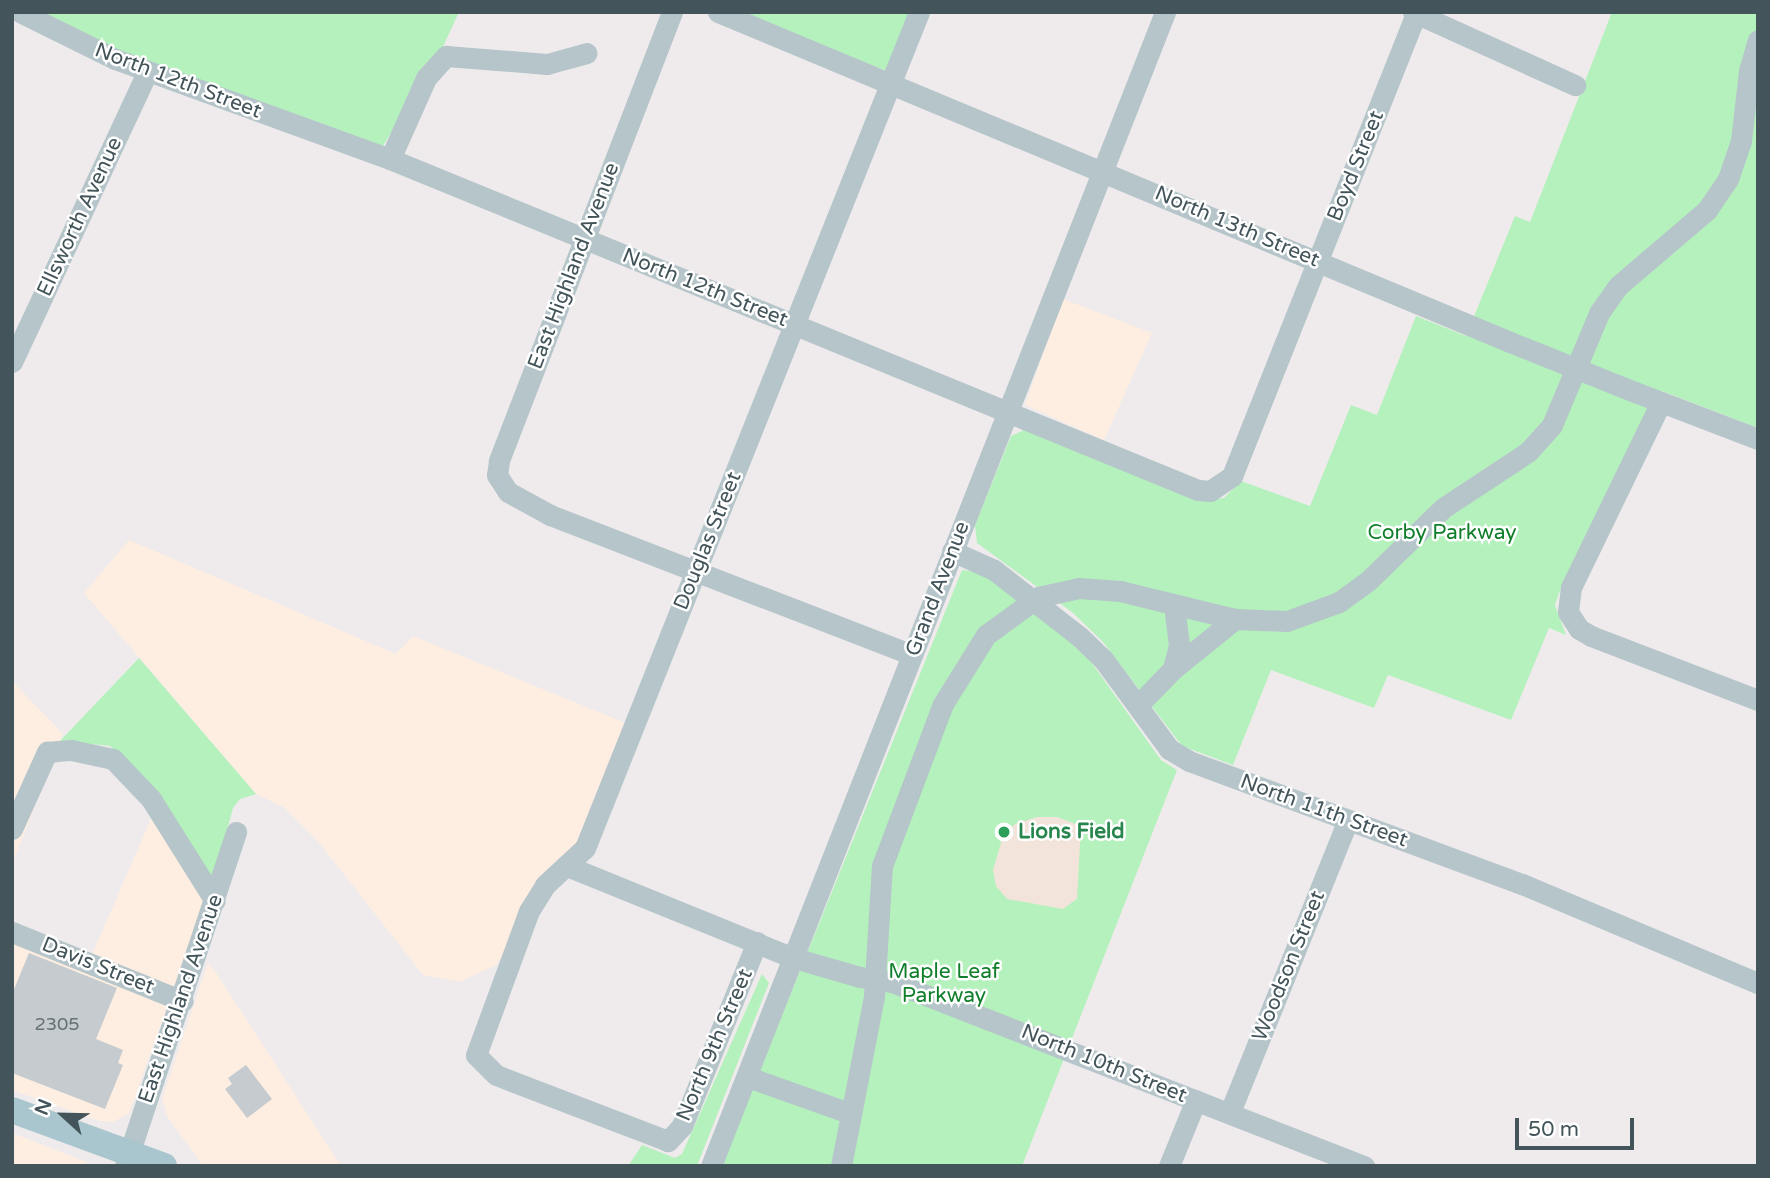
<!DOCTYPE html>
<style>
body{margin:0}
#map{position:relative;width:1770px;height:1178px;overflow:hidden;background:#efebec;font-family:"Varela Round",sans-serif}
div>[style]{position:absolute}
.commercial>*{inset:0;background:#fdeee1}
.green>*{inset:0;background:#b5f1bd}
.sand>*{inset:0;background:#f2e4da}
.building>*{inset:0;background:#c5cbcf}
.minor>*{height:21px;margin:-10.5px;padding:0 10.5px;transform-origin:10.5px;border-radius:10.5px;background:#b5c5ca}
.major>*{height:26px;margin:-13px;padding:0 13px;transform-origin:13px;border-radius:13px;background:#a9c5cd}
.minor-bridge>*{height:21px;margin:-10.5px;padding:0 10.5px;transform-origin:10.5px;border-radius:10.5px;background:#b5c5ca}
.dots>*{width:19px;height:19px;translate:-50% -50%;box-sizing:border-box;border:4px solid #fff;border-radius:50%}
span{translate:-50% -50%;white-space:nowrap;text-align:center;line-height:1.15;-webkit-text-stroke:5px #fff;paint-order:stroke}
.number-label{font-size:18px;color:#647277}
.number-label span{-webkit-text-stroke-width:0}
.street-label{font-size:21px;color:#43555a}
.park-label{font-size:21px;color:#107f2b}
.leisure-label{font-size:21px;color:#27864d;font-weight:700}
.left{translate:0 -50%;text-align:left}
.frame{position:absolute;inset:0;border:14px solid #43555a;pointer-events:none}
.north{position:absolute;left:28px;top:1080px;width:70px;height:70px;-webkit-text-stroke:5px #fff;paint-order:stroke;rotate:292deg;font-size:19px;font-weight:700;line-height:28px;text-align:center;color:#43555a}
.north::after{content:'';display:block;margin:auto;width:24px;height:32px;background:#43555a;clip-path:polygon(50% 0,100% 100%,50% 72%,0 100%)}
.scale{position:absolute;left:1515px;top:1118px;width:119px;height:32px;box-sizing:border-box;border:4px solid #43555a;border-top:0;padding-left:9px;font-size:21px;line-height:24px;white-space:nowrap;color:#43555a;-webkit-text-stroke:5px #fff;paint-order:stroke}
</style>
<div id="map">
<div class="commercial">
<i style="clip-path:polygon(1063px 299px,1152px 333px,1104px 440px,1025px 405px)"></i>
<i style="clip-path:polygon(129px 540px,396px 654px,413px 636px,628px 724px,577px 849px,496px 965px,460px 982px,423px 975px,317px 840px,285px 808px,256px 794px,84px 593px)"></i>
<i style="clip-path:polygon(12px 681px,63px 734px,12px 865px)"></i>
<i style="clip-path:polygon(153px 814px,206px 895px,173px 989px,91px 957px)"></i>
<i style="clip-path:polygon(12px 938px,169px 1002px,129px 1113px,113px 1122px,99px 1121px,12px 1090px)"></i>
<i style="clip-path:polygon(208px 963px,215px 971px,341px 1166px,203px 1166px,167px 1116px,162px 1099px)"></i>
<i style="clip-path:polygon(12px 1133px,84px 1161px,89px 1166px,12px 1166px)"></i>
</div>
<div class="green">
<i style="clip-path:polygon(43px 12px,459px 12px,440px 53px,383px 146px,113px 48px)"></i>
<i style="clip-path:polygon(751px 12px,913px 12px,890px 72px,748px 20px)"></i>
<i style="clip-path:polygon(1612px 12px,1758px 12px,1758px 428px,1662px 391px,1559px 593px,1555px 605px,1566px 635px,1549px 628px,1511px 720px,1388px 675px,1374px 708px,1271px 670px,1233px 765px,1182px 746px,1103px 642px,1073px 613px,977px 543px,975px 525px,1011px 436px,1026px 429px,1208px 500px,1224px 498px,1241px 481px,1310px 506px,1351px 405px,1377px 415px,1416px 316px,1466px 336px,1515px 216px,1530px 222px)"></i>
<i style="clip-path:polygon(962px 570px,977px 572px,1007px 589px,1047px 620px,1089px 659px,1161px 760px,1177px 770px,1022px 1166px,721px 1166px)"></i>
<i style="clip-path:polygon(139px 658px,256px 794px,240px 799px,233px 808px,213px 883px,152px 785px,110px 746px,60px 741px)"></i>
<i style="clip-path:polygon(762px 974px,769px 983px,697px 1166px,628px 1166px,642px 1145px,675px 1158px,682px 1154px)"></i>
</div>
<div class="sand">
<i style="clip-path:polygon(1037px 817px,1057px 817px,1081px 826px,1077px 899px,1063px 909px,1007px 899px,996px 886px,993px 870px,1003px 836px,1015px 824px)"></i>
</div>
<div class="building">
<i style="clip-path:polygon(29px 953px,117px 988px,96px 1039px,123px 1050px,118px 1063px,123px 1065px,105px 1109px,12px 1073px,12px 994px)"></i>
<i style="clip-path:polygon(246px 1065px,272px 1099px,247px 1118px,225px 1089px,232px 1084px,228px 1078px)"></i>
</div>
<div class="minor">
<i style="left:20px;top:12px;width:106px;rotate:26.3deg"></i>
<i style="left:115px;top:59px;width:293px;rotate:20deg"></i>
<i style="left:390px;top:159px;width:873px;rotate:22.28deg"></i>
<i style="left:1198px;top:490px;width:12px;rotate:5deg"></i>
<i style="left:1210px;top:491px;width:27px;rotate:-34deg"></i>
<i style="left:1232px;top:476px;width:500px;rotate:-68.3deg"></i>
<i style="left:672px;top:12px;width:481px;rotate:111.1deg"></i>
<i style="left:499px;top:461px;width:14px;rotate:98deg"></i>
<i style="left:497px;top:475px;width:20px;rotate:57deg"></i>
<i style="left:508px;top:492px;width:48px;rotate:28.7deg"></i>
<i style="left:550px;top:515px;width:388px;rotate:21.1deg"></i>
<i style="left:718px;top:12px;width:858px;rotate:22.62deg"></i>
<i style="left:1413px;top:12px;width:178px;rotate:24.3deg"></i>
<i style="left:390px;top:159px;width:89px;rotate:-66deg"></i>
<i style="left:426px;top:78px;width:30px;rotate:-48deg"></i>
<i style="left:446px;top:56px;width:101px;rotate:4.5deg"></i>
<i style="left:547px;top:64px;width:41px;rotate:-15.4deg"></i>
<i style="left:12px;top:362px;width:320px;rotate:-65deg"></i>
<i style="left:1635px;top:392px;width:132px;rotate:20.9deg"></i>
<i style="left:1661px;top:402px;width:206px;rotate:115.9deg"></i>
<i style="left:1571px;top:587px;width:25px;rotate:97deg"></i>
<i style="left:1568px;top:612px;width:20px;rotate:57deg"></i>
<i style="left:1579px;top:629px;width:14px;rotate:30deg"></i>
<i style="left:1591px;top:636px;width:179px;rotate:21deg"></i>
<i style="left:952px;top:551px;width:46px;rotate:24.3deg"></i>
<i style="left:1080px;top:637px;width:32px;rotate:44deg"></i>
<i style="left:1103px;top:659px;width:112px;rotate:53.7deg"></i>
<i style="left:1169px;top:749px;width:23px;rotate:31deg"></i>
<i style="left:1189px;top:761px;width:355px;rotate:20.3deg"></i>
<i style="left:1522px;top:884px;width:256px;rotate:22.8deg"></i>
<i style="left:1173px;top:669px;width:25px;rotate:-76deg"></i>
<i style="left:1179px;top:645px;width:40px;rotate:-97.1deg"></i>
<i style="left:1139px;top:704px;width:49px;rotate:-45.8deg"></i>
<i style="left:1173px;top:669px;width:80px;rotate:-38.9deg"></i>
<i style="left:12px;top:829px;width:85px;rotate:-65.6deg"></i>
<i style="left:47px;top:752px;width:24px;rotate:-5deg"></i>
<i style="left:71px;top:750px;width:43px;rotate:12.1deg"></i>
<i style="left:113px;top:759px;width:55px;rotate:46.5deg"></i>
<i style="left:151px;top:799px;width:120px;rotate:57.9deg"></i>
<i style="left:567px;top:866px;width:245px;rotate:22.1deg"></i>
<i style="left:794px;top:958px;width:69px;rotate:16.1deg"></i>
<i style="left:12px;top:932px;width:184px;rotate:22deg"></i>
<i style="left:757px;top:942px;width:199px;rotate:112.2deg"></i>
<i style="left:682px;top:1126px;width:21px;rotate:133deg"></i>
<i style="left:668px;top:1141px;width:184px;rotate:-159deg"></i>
<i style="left:496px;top:1075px;width:28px;rotate:-135deg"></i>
<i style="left:476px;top:1055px;width:153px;rotate:-69.8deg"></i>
<i style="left:529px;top:911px;width:31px;rotate:-58deg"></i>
<i style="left:545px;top:885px;width:54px;rotate:-42.8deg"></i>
<i style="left:585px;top:848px;width:900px;rotate:-68.22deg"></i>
<i style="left:892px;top:982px;width:507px;rotate:21.3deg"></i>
<i style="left:748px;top:1077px;width:107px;rotate:19.6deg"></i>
<i style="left:1230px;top:1112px;width:315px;rotate:-68deg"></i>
<i style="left:125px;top:1166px;width:352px;rotate:-71.6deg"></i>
<i style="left:711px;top:1166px;width:1240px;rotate:-68.52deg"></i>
<i style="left:841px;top:1166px;width:173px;rotate:-79deg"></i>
<i style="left:874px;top:996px;width:130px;rotate:-86.5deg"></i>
<i style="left:882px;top:866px;width:173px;rotate:-69.4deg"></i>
<i style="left:943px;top:704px;width:81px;rotate:-58.1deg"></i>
<i style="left:986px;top:635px;width:64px;rotate:-36.2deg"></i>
<i style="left:1038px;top:597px;width:42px;rotate:-12.4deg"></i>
<i style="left:1079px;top:588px;width:41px;rotate:4.2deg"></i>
<i style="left:1120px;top:591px;width:118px;rotate:13.7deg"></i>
<i style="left:1235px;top:619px;width:52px;rotate:2.2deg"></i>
<i style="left:1287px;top:621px;width:55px;rotate:-20.1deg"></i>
<i style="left:1339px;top:602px;width:37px;rotate:-36deg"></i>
<i style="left:1369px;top:580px;width:103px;rotate:-44.2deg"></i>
<i style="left:1443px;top:508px;width:102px;rotate:-33.4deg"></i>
<i style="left:1528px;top:452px;width:36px;rotate:-48deg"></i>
<i style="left:1552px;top:425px;width:121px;rotate:-67.2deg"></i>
<i style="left:1599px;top:313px;width:33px;rotate:-55deg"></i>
<i style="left:1618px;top:286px;width:117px;rotate:-40.5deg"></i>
<i style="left:1707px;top:210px;width:37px;rotate:-56deg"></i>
<i style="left:1728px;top:179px;width:40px;rotate:-71.1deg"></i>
<i style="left:1741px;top:141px;width:70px;rotate:-83.5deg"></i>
<i style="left:1749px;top:71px;width:32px;rotate:-74deg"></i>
<i style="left:1169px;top:1166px;width:71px;rotate:-67.8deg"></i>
</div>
<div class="major">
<i style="left:12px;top:1110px;width:162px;rotate:20.2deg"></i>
</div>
<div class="minor-bridge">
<i style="left:1510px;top:342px;width:135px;rotate:21.8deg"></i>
<i style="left:994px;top:570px;width:109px;rotate:37.9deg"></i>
<i style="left:860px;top:977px;width:32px;rotate:9deg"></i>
</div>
<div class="dots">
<i style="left:1004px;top:832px;background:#2e9e5b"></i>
</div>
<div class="number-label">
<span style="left:57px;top:1024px">2305</span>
</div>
<div class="street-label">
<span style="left:178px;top:81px;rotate:21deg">North 12th Street</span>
<span style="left:1356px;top:166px;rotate:-68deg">Boyd Street</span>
<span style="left:80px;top:217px;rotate:-65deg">Ellsworth Avenue</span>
<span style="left:1237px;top:227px;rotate:23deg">North 13th Street</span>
<span style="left:574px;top:266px;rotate:-69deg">East Highland Avenue</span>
<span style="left:705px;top:288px;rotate:22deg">North 12th Street</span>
<span style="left:708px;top:541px;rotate:-68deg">Douglas Street</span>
<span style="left:938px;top:589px;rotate:-69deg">Grand Avenue</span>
<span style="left:1324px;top:811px;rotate:20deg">North 11th Street</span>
<span style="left:98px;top:966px;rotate:22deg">Davis Street</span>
<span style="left:1289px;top:966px;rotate:-68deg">Woodson Street</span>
<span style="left:181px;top:999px;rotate:-71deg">East Highland Avenue</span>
<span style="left:715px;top:1045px;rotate:-67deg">North 9th Street</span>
<span style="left:1104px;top:1064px;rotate:22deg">North 10th Street</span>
</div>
<div class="park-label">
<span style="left:1442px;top:533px">Corby Parkway</span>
<span style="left:944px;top:984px">Maple Leaf<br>Parkway</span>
</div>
<div class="leisure-label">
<span class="left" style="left:1018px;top:832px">Lions Field</span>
</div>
<div class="frame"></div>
<div class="north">N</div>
<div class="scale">50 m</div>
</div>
